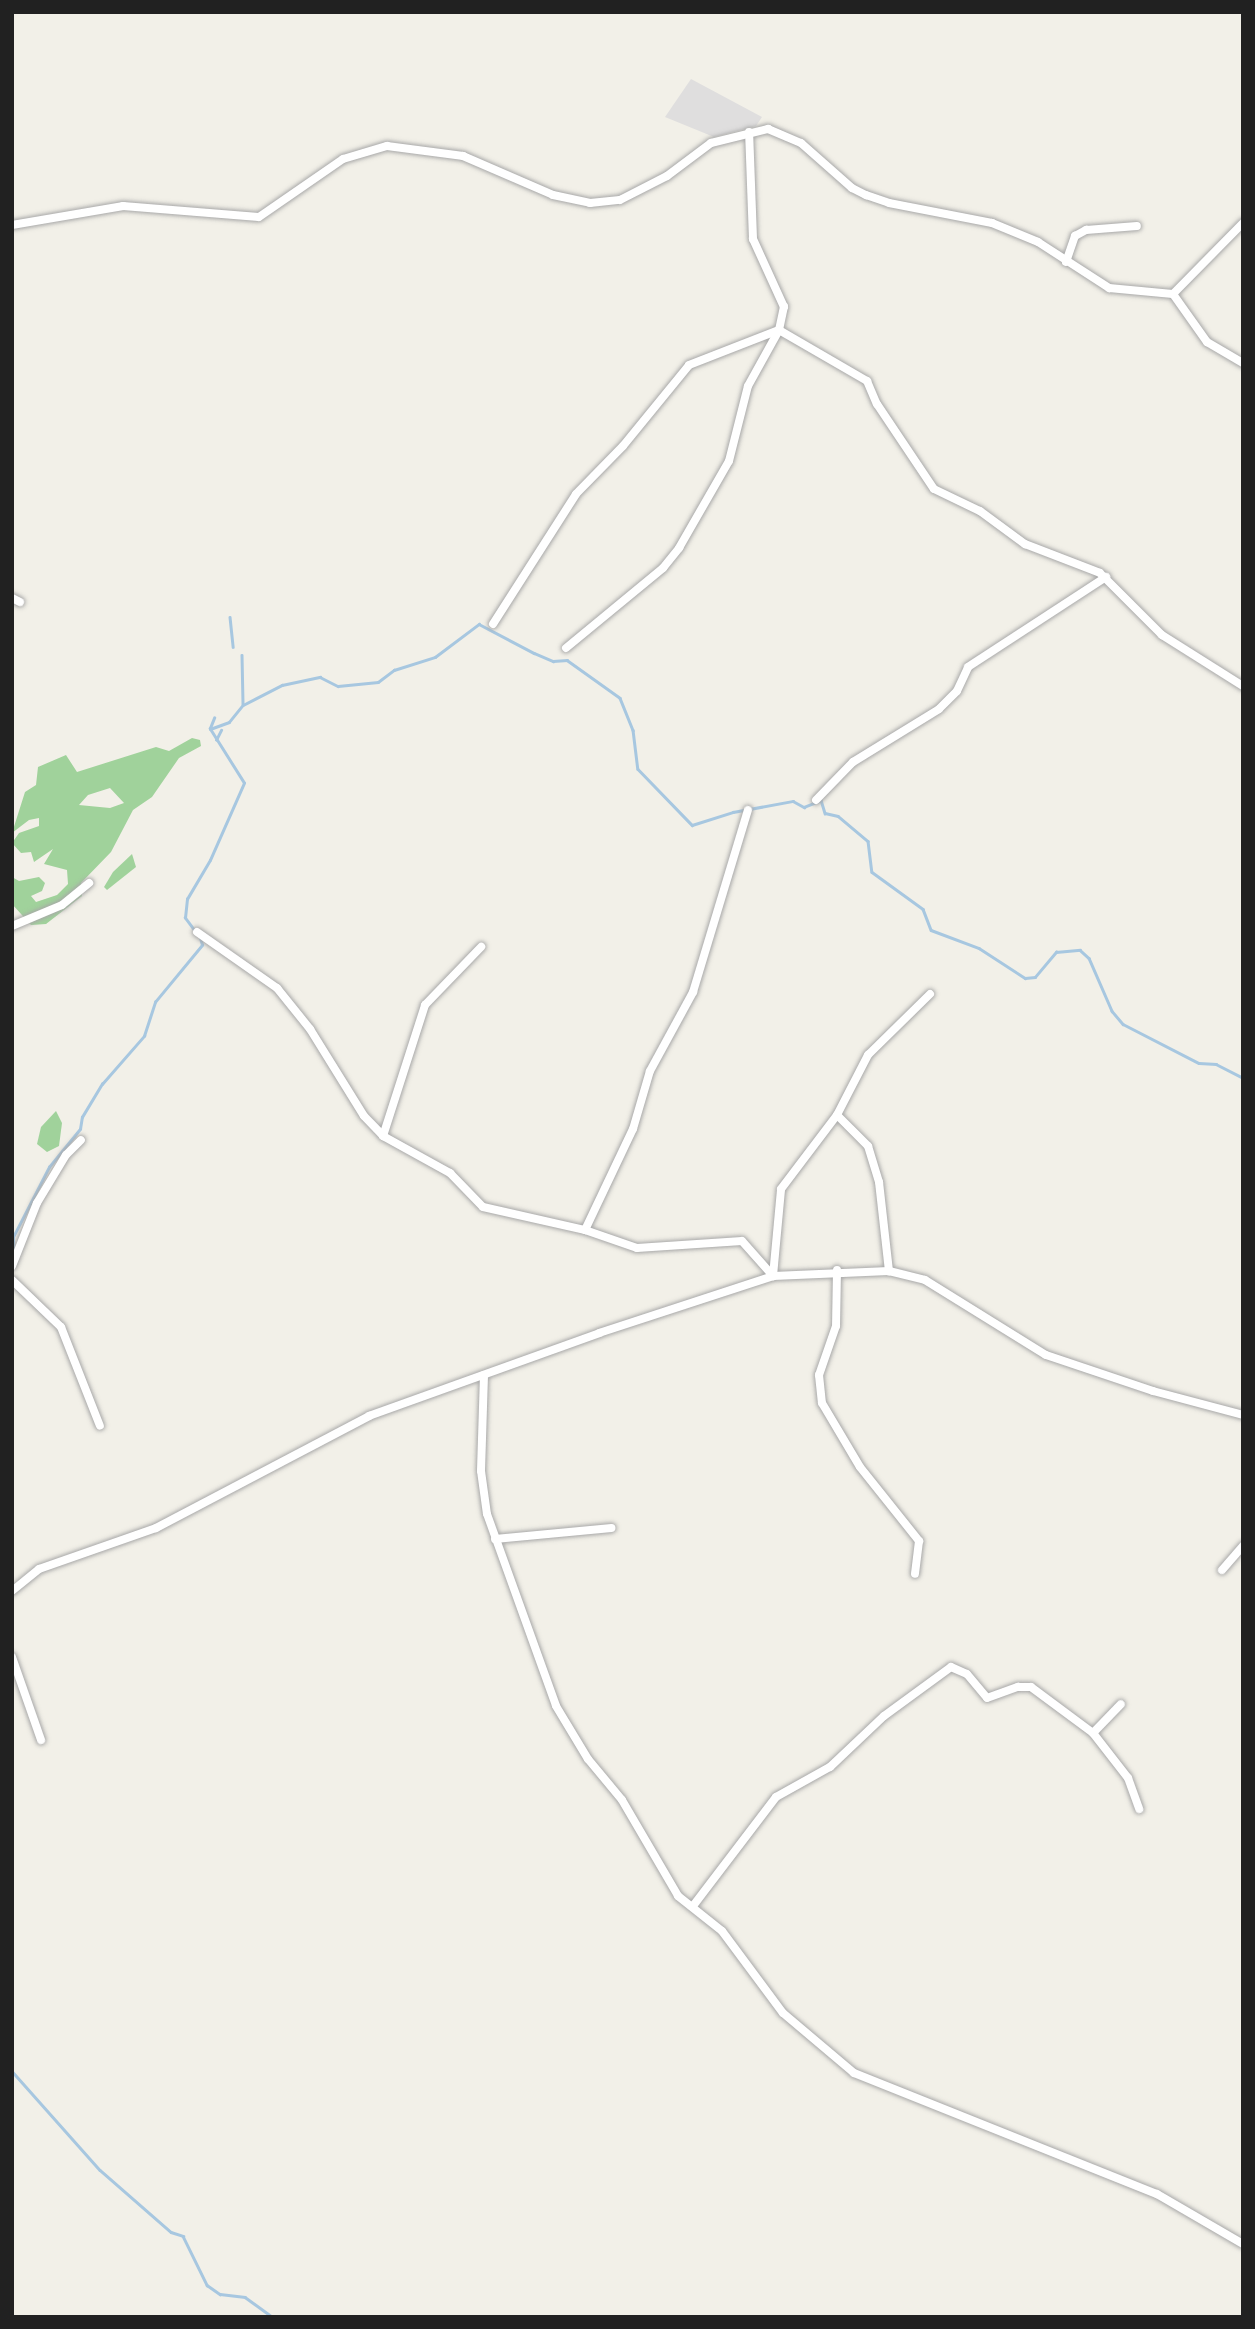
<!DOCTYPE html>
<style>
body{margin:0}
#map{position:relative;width:1255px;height:2329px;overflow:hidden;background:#f2f0e8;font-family:"Open Sans",sans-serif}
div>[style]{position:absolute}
.residential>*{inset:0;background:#dfdede}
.forest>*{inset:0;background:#a0d29b}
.stream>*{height:2.5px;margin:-1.25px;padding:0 1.25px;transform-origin:1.25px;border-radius:1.25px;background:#a7c7e0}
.roads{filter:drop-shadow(0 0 2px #a8a8a8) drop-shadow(0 0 2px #a8a8a8)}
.minor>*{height:8px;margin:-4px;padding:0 4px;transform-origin:4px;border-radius:4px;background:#fff}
span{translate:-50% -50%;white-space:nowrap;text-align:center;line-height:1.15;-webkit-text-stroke:5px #fff;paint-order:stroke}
.frame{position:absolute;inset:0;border:14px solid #212121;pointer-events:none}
</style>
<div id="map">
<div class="residential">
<i style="clip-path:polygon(691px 79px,762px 117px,756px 126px,714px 137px,665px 117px)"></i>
</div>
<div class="forest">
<i style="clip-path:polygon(evenodd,192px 738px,200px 740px,201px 746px,179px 758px,152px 797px,133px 810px,111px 852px,81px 883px,82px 896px,46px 924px,31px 925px,12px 904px,12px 877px,19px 881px,39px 877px,45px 883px,42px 891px,31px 896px,36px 902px,57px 895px,68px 884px,67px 870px,44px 864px,53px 849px,34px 862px,31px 852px,21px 853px,12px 843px,19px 833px,39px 826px,39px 818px,29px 820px,12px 833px,25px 792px,36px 785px,38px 767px,66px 755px,77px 772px,156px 747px,169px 751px,192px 738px,110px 788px,124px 803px,110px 808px,79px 805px,88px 795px,110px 788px)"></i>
<i style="clip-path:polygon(132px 854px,136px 867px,107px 890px,104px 887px,113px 872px)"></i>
<i style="clip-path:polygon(56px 1111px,62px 1123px,59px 1146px,47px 1152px,37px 1144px,41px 1127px)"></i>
</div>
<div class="stream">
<i style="left:230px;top:617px;width:30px;rotate:84deg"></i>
<i style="left:242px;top:655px;width:49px;rotate:88.8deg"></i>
<i style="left:210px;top:728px;width:11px;rotate:-68deg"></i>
<i style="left:216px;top:740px;width:11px;rotate:-63deg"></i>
<i style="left:194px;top:930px;width:15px;rotate:-127deg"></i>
<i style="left:185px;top:918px;width:19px;rotate:-84deg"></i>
<i style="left:187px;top:899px;width:45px;rotate:-59.5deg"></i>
<i style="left:210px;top:860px;width:84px;rotate:-66.2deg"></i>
<i style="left:244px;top:783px;width:64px;rotate:-122.2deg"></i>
<i style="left:210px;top:729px;width:20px;rotate:-20deg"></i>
<i style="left:229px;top:722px;width:22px;rotate:-51deg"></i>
<i style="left:243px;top:705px;width:44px;rotate:-27.1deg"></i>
<i style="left:282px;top:685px;width:39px;rotate:-12deg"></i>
<i style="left:320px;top:677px;width:20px;rotate:27deg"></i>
<i style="left:338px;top:686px;width:40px;rotate:-5.7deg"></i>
<i style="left:378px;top:682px;width:20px;rotate:-37deg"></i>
<i style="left:394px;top:670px;width:43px;rotate:-17.6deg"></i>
<i style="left:435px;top:657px;width:55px;rotate:-36.9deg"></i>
<i style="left:479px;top:624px;width:62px;rotate:27.8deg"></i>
<i style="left:534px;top:653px;width:21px;rotate:23deg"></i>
<i style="left:553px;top:661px;width:14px;rotate:-4deg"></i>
<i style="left:567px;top:660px;width:65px;rotate:35.6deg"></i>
<i style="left:620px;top:698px;width:35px;rotate:68deg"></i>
<i style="left:633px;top:730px;width:39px;rotate:83deg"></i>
<i style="left:638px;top:769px;width:78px;rotate:46deg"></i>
<i style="left:692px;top:825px;width:43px;rotate:-17.6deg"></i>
<i style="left:733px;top:812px;width:61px;rotate:-10.4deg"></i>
<i style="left:793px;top:801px;width:13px;rotate:29deg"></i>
<i style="left:804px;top:807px;width:18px;rotate:-22deg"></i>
<i style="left:821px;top:800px;width:14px;rotate:73deg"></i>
<i style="left:825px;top:813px;width:13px;rotate:13deg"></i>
<i style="left:838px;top:816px;width:39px;rotate:40deg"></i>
<i style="left:868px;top:841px;width:31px;rotate:83deg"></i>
<i style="left:872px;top:872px;width:63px;rotate:36deg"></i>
<i style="left:923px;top:909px;width:22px;rotate:69deg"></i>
<i style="left:931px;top:930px;width:51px;rotate:20.6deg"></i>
<i style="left:979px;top:948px;width:55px;rotate:33.1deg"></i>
<i style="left:1025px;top:978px;width:10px;rotate:-6deg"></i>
<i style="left:1035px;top:977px;width:33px;rotate:-50deg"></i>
<i style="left:1056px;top:952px;width:24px;rotate:-5deg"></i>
<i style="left:1080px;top:950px;width:12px;rotate:42deg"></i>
<i style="left:1089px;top:958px;width:58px;rotate:66.5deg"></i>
<i style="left:1112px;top:1011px;width:17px;rotate:50deg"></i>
<i style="left:1123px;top:1024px;width:85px;rotate:27.2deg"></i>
<i style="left:1199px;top:1063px;width:17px;rotate:3deg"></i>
<i style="left:1216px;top:1064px;width:30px;rotate:27deg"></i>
<i style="left:14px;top:1253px;width:16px;rotate:-94deg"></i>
<i style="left:13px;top:1237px;width:79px;rotate:-62.8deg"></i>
<i style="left:49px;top:1167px;width:49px;rotate:-50.8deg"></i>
<i style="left:80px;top:1129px;width:12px;rotate:-81deg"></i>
<i style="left:82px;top:1117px;width:39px;rotate:-59deg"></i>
<i style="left:102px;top:1084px;width:64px;rotate:-48.8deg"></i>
<i style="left:144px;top:1036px;width:36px;rotate:-72deg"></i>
<i style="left:155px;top:1002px;width:74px;rotate:-50.5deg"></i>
<i style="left:202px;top:945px;width:7px;rotate:-106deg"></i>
<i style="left:12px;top:2071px;width:132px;rotate:48.4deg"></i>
<i style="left:100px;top:2170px;width:94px;rotate:41.1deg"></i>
<i style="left:171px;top:2232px;width:13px;rotate:18deg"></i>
<i style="left:183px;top:2236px;width:55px;rotate:63.9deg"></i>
<i style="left:207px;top:2285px;width:16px;rotate:35deg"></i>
<i style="left:220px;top:2294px;width:25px;rotate:7deg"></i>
<i style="left:245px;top:2297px;width:34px;rotate:36deg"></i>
</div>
<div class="roads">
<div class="minor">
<i style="left:12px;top:225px;width:113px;rotate:-9.7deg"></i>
<i style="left:123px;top:206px;width:136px;rotate:4.6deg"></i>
<i style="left:259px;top:217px;width:102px;rotate:-34.6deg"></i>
<i style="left:343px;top:159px;width:46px;rotate:-16.5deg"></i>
<i style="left:387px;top:146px;width:77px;rotate:7.5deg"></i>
<i style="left:463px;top:156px;width:98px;rotate:23.4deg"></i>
<i style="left:553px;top:195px;width:38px;rotate:12deg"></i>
<i style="left:590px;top:203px;width:30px;rotate:-6deg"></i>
<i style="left:620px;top:200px;width:53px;rotate:-27.1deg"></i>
<i style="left:667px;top:176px;width:55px;rotate:-36.9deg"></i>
<i style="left:711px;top:143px;width:59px;rotate:-13.8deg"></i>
<i style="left:768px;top:129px;width:36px;rotate:23deg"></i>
<i style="left:801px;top:143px;width:68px;rotate:41.4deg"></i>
<i style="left:852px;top:188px;width:16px;rotate:27deg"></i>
<i style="left:866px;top:195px;width:24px;rotate:19deg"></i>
<i style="left:889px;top:203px;width:105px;rotate:11deg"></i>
<i style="left:992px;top:223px;width:50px;rotate:22.4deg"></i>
<i style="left:1038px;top:242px;width:85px;rotate:32.9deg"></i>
<i style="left:1109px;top:288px;width:64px;rotate:5.4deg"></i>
<i style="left:1173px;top:294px;width:100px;rotate:-45.4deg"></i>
<i style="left:1066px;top:262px;width:28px;rotate:-71deg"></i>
<i style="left:1075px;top:236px;width:13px;rotate:-29deg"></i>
<i style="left:1086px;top:230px;width:51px;rotate:-4.5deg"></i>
<i style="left:1173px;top:294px;width:59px;rotate:54.7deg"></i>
<i style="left:1207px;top:342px;width:42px;rotate:30.3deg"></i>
<i style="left:12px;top:598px;width:9px;rotate:27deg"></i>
<i style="left:493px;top:624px;width:154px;rotate:-57.4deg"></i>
<i style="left:576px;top:494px;width:67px;rotate:-45.6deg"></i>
<i style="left:623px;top:446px;width:104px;rotate:-50.8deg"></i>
<i style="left:689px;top:365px;width:97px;rotate:-21.3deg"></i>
<i style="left:779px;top:330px;width:102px;rotate:30.1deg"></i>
<i style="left:867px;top:381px;width:25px;rotate:67deg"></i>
<i style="left:877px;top:404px;width:102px;rotate:56.2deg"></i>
<i style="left:934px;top:489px;width:51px;rotate:25.6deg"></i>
<i style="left:980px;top:511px;width:56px;rotate:36.3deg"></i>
<i style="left:1025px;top:544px;width:80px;rotate:21.1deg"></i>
<i style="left:1100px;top:573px;width:88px;rotate:45deg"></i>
<i style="left:1162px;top:635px;width:96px;rotate:32.2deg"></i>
<i style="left:566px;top:648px;width:126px;rotate:-39.5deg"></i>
<i style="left:663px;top:568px;width:26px;rotate:-51deg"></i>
<i style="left:679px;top:548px;width:100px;rotate:-60.1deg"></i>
<i style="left:729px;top:461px;width:77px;rotate:-75.8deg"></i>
<i style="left:748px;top:386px;width:64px;rotate:-61deg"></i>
<i style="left:779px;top:330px;width:24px;rotate:-78deg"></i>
<i style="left:784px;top:307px;width:75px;rotate:-114.5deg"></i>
<i style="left:753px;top:239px;width:107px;rotate:-92.1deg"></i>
<i style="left:816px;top:800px;width:53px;rotate:-45.8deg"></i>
<i style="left:853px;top:762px;width:101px;rotate:-31.6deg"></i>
<i style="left:939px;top:709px;width:25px;rotate:-45deg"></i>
<i style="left:957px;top:691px;width:26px;rotate:-65deg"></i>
<i style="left:968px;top:667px;width:165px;rotate:-33.1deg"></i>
<i style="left:12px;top:926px;width:54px;rotate:-22.8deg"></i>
<i style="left:62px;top:905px;width:35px;rotate:-39deg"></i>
<i style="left:197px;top:932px;width:98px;rotate:35deg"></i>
<i style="left:277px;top:988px;width:53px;rotate:51.2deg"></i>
<i style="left:310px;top:1029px;width:102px;rotate:58.2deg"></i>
<i style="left:364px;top:1116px;width:28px;rotate:46deg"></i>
<i style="left:383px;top:1136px;width:77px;rotate:28.9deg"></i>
<i style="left:450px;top:1173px;width:47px;rotate:45.9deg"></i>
<i style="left:483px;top:1207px;width:105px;rotate:12.7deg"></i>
<i style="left:585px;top:1230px;width:55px;rotate:19.1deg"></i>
<i style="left:637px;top:1248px;width:105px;rotate:-3.8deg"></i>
<i style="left:742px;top:1241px;width:47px;rotate:48.5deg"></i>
<i style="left:773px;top:1276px;width:87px;rotate:-84.7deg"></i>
<i style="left:781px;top:1189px;width:93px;rotate:-52.9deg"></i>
<i style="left:837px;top:1115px;width:68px;rotate:-62.7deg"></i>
<i style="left:868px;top:1055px;width:87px;rotate:-44.5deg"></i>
<i style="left:837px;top:1115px;width:44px;rotate:45deg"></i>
<i style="left:868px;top:1146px;width:38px;rotate:73deg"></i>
<i style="left:879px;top:1182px;width:90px;rotate:83.6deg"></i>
<i style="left:383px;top:1136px;width:138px;rotate:-72.2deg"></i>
<i style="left:425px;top:1005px;width:81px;rotate:-46deg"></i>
<i style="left:585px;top:1230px;width:112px;rotate:-64.6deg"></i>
<i style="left:633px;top:1129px;width:60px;rotate:-73.7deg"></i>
<i style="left:650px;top:1071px;width:90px;rotate:-61.4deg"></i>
<i style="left:693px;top:992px;width:190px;rotate:-73.2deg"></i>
<i style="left:12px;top:1266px;width:68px;rotate:-68.4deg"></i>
<i style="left:37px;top:1203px;width:56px;rotate:-58.9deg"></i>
<i style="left:66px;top:1155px;width:21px;rotate:-45deg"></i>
<i style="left:837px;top:1270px;width:56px;rotate:91deg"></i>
<i style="left:836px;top:1326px;width:52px;rotate:109.1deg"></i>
<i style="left:819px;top:1375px;width:28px;rotate:84deg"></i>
<i style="left:822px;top:1403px;width:74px;rotate:59.3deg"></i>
<i style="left:860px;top:1467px;width:95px;rotate:51.4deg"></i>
<i style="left:919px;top:1541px;width:33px;rotate:97deg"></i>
<i style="left:12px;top:1280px;width:68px;rotate:43.8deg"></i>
<i style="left:61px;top:1327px;width:106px;rotate:68.5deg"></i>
<i style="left:484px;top:1375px;width:96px;rotate:91.8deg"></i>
<i style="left:481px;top:1471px;width:43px;rotate:82.1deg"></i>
<i style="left:487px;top:1514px;width:204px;rotate:70.2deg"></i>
<i style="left:556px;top:1706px;width:62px;rotate:58.9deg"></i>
<i style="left:588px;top:1759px;width:53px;rotate:50.3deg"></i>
<i style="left:622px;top:1800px;width:111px;rotate:59.7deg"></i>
<i style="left:678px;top:1896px;width:56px;rotate:38.5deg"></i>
<i style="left:722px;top:1931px;width:102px;rotate:53.4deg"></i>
<i style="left:783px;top:2013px;width:93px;rotate:40.2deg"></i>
<i style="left:854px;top:2073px;width:326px;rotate:21.8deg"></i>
<i style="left:1157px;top:2194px;width:99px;rotate:30.2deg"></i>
<i style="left:495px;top:1539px;width:117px;rotate:-5.4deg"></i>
<i style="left:1222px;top:1570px;width:32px;rotate:-49deg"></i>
<i style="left:12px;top:1591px;width:35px;rotate:-39deg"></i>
<i style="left:39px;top:1569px;width:124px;rotate:-19.3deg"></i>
<i style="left:156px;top:1528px;width:241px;rotate:-27.7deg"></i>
<i style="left:369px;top:1416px;width:245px;rotate:-19.8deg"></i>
<i style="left:599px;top:1333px;width:183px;rotate:-18.1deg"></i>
<i style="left:773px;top:1276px;width:116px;rotate:-2.5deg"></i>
<i style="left:889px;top:1271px;width:37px;rotate:14deg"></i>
<i style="left:925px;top:1280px;width:142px;rotate:31.8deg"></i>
<i style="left:1046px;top:1355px;width:113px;rotate:18.6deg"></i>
<i style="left:1153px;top:1391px;width:93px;rotate:14.9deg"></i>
<i style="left:12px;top:1657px;width:88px;rotate:70.7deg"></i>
<i style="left:1093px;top:1733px;width:40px;rotate:-46deg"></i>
<i style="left:693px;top:1906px;width:137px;rotate:-52.7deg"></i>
<i style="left:776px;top:1797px;width:62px;rotate:-29.1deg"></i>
<i style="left:830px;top:1767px;width:74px;rotate:-43.4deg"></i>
<i style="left:884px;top:1716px;width:83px;rotate:-36.2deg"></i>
<i style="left:951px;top:1667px;width:17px;rotate:24deg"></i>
<i style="left:967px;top:1674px;width:31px;rotate:50deg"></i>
<i style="left:987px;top:1698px;width:33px;rotate:-20deg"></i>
<i style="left:1018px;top:1687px;width:13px"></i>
<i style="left:1031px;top:1687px;width:77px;rotate:36.6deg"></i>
<i style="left:1093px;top:1733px;width:57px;rotate:52.1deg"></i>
<i style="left:1128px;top:1778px;width:33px;rotate:70deg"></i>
</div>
</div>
<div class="frame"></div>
</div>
